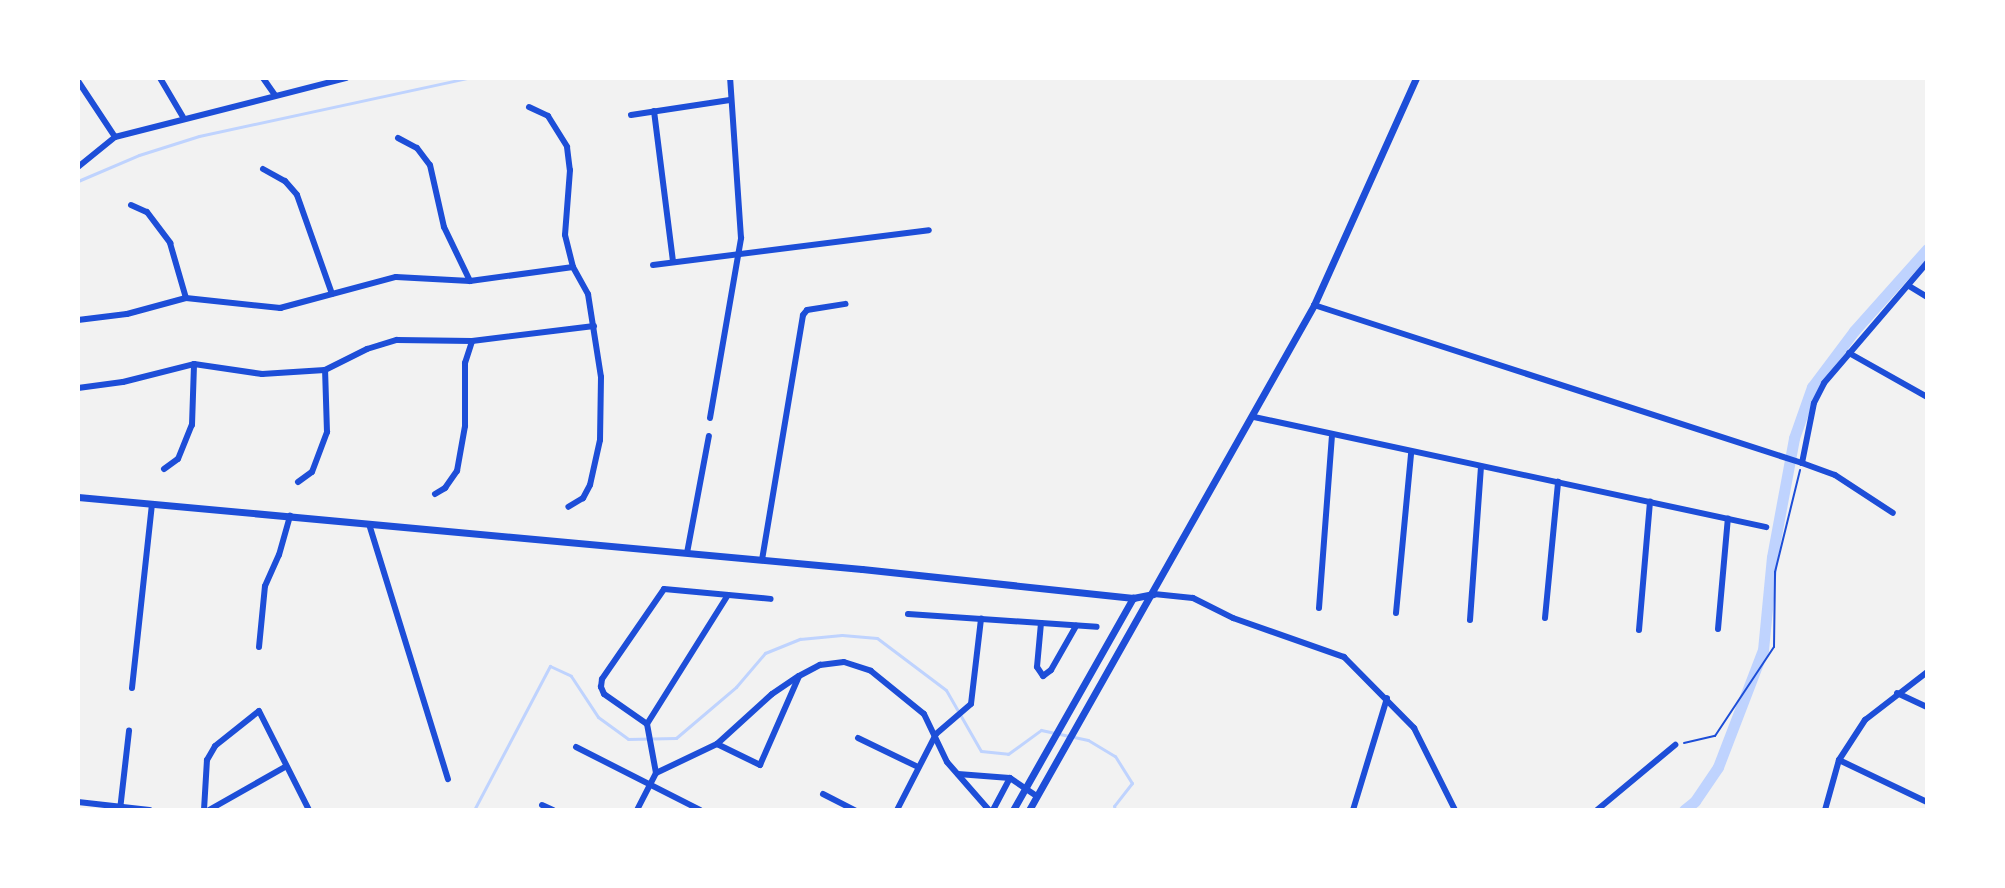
<!DOCTYPE html>
<style>
body{margin:0}
#map{position:relative;width:2005px;height:888px;overflow:hidden;background:#f2f2f2;font-family:Merriweather,serif}
div>[style]{position:absolute}
.stream>*{height:3px;margin:-1.5px;padding:0 1.5px;transform-origin:1.5px;border-radius:1.5px;background:#bfd3fe}
.canal>*{height:11px;margin:-5.5px;padding:0 5.5px;transform-origin:5.5px;border-radius:5.5px;background:#bfd3fe}
.path>*{height:2px;margin:-1px;padding:0 1px;transform-origin:1px;border-radius:1px;background:#1d4ed8}
.minor>*{height:6px;margin:-3px;padding:0 3px;transform-origin:3px;border-radius:3px;background:#1d4ed8}
.tertiary>*{height:7px;margin:-3.5px;padding:0 3.5px;transform-origin:3.5px;border-radius:3.5px;background:#1d4ed8}
span{translate:-50% -50%;white-space:nowrap;text-align:center;line-height:1.15;-webkit-text-stroke:8px #fff;paint-order:stroke}
.frame{position:absolute;inset:0;border:80px solid #fff;pointer-events:none}
</style>
<div id="map">
<div class="stream">
<i style="left:78px;top:181px;width:66px;rotate:-23.1deg"></i>
<i style="left:139px;top:155px;width:63px;rotate:-17.6deg"></i>
<i style="left:199px;top:136px;width:274px;rotate:-12.2deg"></i>
<i style="left:474px;top:810px;width:163px;rotate:-62.2deg"></i>
<i style="left:550px;top:666px;width:23px;rotate:25deg"></i>
<i style="left:571px;top:676px;width:49px;rotate:56.6deg"></i>
<i style="left:598px;top:717px;width:37px;rotate:36deg"></i>
<i style="left:628px;top:739px;width:48px;rotate:-1.2deg"></i>
<i style="left:676px;top:738px;width:79px;rotate:-40.4deg"></i>
<i style="left:736px;top:687px;width:45px;rotate:-49.5deg"></i>
<i style="left:765px;top:653px;width:38px;rotate:-22deg"></i>
<i style="left:800px;top:639px;width:42px;rotate:-5.4deg"></i>
<i style="left:842px;top:635px;width:35px;rotate:5deg"></i>
<i style="left:877px;top:638px;width:86px;rotate:37deg"></i>
<i style="left:946px;top:690px;width:70px;rotate:60.2deg"></i>
<i style="left:981px;top:751px;width:27px;rotate:6deg"></i>
<i style="left:1008px;top:754px;width:41px;rotate:-36deg"></i>
<i style="left:1041px;top:730px;width:48px;rotate:12deg"></i>
<i style="left:1088px;top:740px;width:31px;rotate:31deg"></i>
<i style="left:1115px;top:756px;width:32px;rotate:58deg"></i>
<i style="left:1132px;top:783px;width:29px;rotate:128deg"></i>
<i style="left:1114px;top:806px;width:4px;rotate:76deg"></i>
</div>
<div class="canal">
<i style="left:1684px;top:810px;width:14px;rotate:-39deg"></i>
<i style="left:1695px;top:801px;width:41px;rotate:-55.9deg"></i>
<i style="left:1718px;top:767px;width:125px;rotate:-69deg"></i>
<i style="left:1763px;top:650px;width:93px;rotate:-84.5deg"></i>
<i style="left:1772px;top:557px;width:121px;rotate:-79.5deg"></i>
<i style="left:1794px;top:438px;width:54px;rotate:-70.6deg"></i>
<i style="left:1812px;top:387px;width:70px;rotate:-53.1deg"></i>
<i style="left:1854px;top:331px;width:110px;rotate:-48.3deg"></i>
</div>
<div class="path">
<i style="left:1684px;top:743px;width:32px;rotate:-13deg"></i>
<i style="left:1715px;top:736px;width:107px;rotate:-56.5deg"></i>
<i style="left:1774px;top:647px;width:75px;rotate:-89.2deg"></i>
<i style="left:1775px;top:572px;width:105px;rotate:-76.2deg"></i>
</div>
<div class="minor">
<i style="left:160px;top:78px;width:45px;rotate:59.5deg"></i>
<i style="left:263px;top:78px;width:21px;rotate:55deg"></i>
<i style="left:78px;top:81px;width:67px;rotate:56.5deg"></i>
<i style="left:529px;top:107px;width:21px;rotate:25deg"></i>
<i style="left:548px;top:116px;width:36px;rotate:58deg"></i>
<i style="left:567px;top:147px;width:23px;rotate:83deg"></i>
<i style="left:570px;top:170px;width:65px;rotate:94.4deg"></i>
<i style="left:565px;top:235px;width:33px;rotate:76deg"></i>
<i style="left:573px;top:267px;width:31px;rotate:61deg"></i>
<i style="left:588px;top:294px;width:84px;rotate:81.1deg"></i>
<i style="left:601px;top:377px;width:63px;rotate:90.9deg"></i>
<i style="left:600px;top:440px;width:46px;rotate:102.5deg"></i>
<i style="left:590px;top:485px;width:15px;rotate:118deg"></i>
<i style="left:583px;top:498px;width:17px;rotate:149deg"></i>
<i style="left:654px;top:111px;width:152px;rotate:82.8deg"></i>
<i style="left:631px;top:115px;width:100px;rotate:-8.6deg"></i>
<i style="left:398px;top:138px;width:21px;rotate:28deg"></i>
<i style="left:417px;top:148px;width:21px;rotate:53deg"></i>
<i style="left:430px;top:165px;width:64px;rotate:77.3deg"></i>
<i style="left:444px;top:227px;width:60px;rotate:64.3deg"></i>
<i style="left:78px;top:167px;width:48px;rotate:-39deg"></i>
<i style="left:115px;top:137px;width:239px;rotate:-14.3deg"></i>
<i style="left:263px;top:169px;width:25px;rotate:29deg"></i>
<i style="left:285px;top:181px;width:18px;rotate:49deg"></i>
<i style="left:297px;top:195px;width:105px;rotate:70.5deg"></i>
<i style="left:131px;top:205px;width:17px;rotate:24deg"></i>
<i style="left:147px;top:212px;width:39px;rotate:53deg"></i>
<i style="left:170px;top:243px;width:57px;rotate:73.8deg"></i>
<i style="left:653px;top:265px;width:278px;rotate:-7.2deg"></i>
<i style="left:1909px;top:286px;width:21px;rotate:31deg"></i>
<i style="left:1314px;top:305px;width:513px;rotate:17.94deg"></i>
<i style="left:1802px;top:463px;width:35px;rotate:20deg"></i>
<i style="left:1835px;top:475px;width:69px;rotate:33.2deg"></i>
<i style="left:78px;top:320px;width:49px;rotate:-7deg"></i>
<i style="left:127px;top:314px;width:61px;rotate:-15.2deg"></i>
<i style="left:186px;top:298px;width:95px;rotate:6.1deg"></i>
<i style="left:280px;top:308px;width:120px;rotate:-15deg"></i>
<i style="left:396px;top:277px;width:74px;rotate:3.1deg"></i>
<i style="left:470px;top:281px;width:104px;rotate:-7.7deg"></i>
<i style="left:1849px;top:353px;width:90px;rotate:29.4deg"></i>
<i style="left:78px;top:388px;width:45px;rotate:-7.6deg"></i>
<i style="left:123px;top:382px;width:73px;rotate:-14.2deg"></i>
<i style="left:194px;top:364px;width:69px;rotate:8.4deg"></i>
<i style="left:262px;top:374px;width:63px;rotate:-3.6deg"></i>
<i style="left:325px;top:370px;width:47px;rotate:-26.6deg"></i>
<i style="left:367px;top:349px;width:31px;rotate:-17deg"></i>
<i style="left:397px;top:340px;width:75px;rotate:0.8deg"></i>
<i style="left:472px;top:341px;width:123px;rotate:-7deg"></i>
<i style="left:1254px;top:417px;width:524px;rotate:12.13deg"></i>
<i style="left:710px;top:418px;width:183px;rotate:-80.2deg"></i>
<i style="left:741px;top:238px;width:160px;rotate:-93.9deg"></i>
<i style="left:1802px;top:463px;width:61px;rotate:-78.7deg"></i>
<i style="left:1814px;top:403px;width:22px;rotate:-63deg"></i>
<i style="left:1824px;top:383px;width:158px;rotate:-49.4deg"></i>
<i style="left:164px;top:469px;width:17px;rotate:-36deg"></i>
<i style="left:178px;top:459px;width:37px;rotate:-68deg"></i>
<i style="left:192px;top:425px;width:61px;rotate:-88.1deg"></i>
<i style="left:298px;top:482px;width:17px;rotate:-36deg"></i>
<i style="left:312px;top:472px;width:43px;rotate:-69.4deg"></i>
<i style="left:327px;top:432px;width:62px;rotate:-91.8deg"></i>
<i style="left:435px;top:494px;width:12px;rotate:-31deg"></i>
<i style="left:445px;top:488px;width:21px;rotate:-55deg"></i>
<i style="left:457px;top:471px;width:46px;rotate:-79.9deg"></i>
<i style="left:465px;top:426px;width:63px;rotate:-90deg"></i>
<i style="left:465px;top:363px;width:23px;rotate:-72deg"></i>
<i style="left:369px;top:524px;width:267px;rotate:72.8deg"></i>
<i style="left:687px;top:553px;width:119px;rotate:-79.4deg"></i>
<i style="left:762px;top:560px;width:248px;rotate:-80.5deg"></i>
<i style="left:803px;top:315px;width:6px;rotate:-51deg"></i>
<i style="left:807px;top:310px;width:39px;rotate:-9deg"></i>
<i style="left:1154px;top:594px;width:39px;rotate:6deg"></i>
<i style="left:1193px;top:598px;width:45px;rotate:26.6deg"></i>
<i style="left:1233px;top:618px;width:118px;rotate:19.4deg"></i>
<i style="left:1344px;top:657px;width:100px;rotate:45.4deg"></i>
<i style="left:1414px;top:728px;width:92px;rotate:63.4deg"></i>
<i style="left:1319px;top:608px;width:171px;rotate:-85.7deg"></i>
<i style="left:1396px;top:613px;width:161px;rotate:-84.6deg"></i>
<i style="left:908px;top:614px;width:189px;rotate:3.9deg"></i>
<i style="left:1545px;top:618px;width:137px;rotate:-84.5deg"></i>
<i style="left:1470px;top:620px;width:153px;rotate:-85.9deg"></i>
<i style="left:1041px;top:623px;width:44px;rotate:95.2deg"></i>
<i style="left:1037px;top:667px;width:11px;rotate:56deg"></i>
<i style="left:1043px;top:676px;width:10px;rotate:-37deg"></i>
<i style="left:1051px;top:670px;width:51px;rotate:-60.4deg"></i>
<i style="left:1718px;top:629px;width:111px;rotate:-84.9deg"></i>
<i style="left:1639px;top:630px;width:129px;rotate:-85.1deg"></i>
<i style="left:259px;top:647px;width:61px;rotate:-84.4deg"></i>
<i style="left:265px;top:586px;width:34px;rotate:-66deg"></i>
<i style="left:279px;top:555px;width:41px;rotate:-74.2deg"></i>
<i style="left:132px;top:688px;width:185px;rotate:-83.8deg"></i>
<i style="left:1897px;top:693px;width:33px;rotate:25deg"></i>
<i style="left:647px;top:724px;width:52px;rotate:-145.1deg"></i>
<i style="left:604px;top:694px;width:8px;rotate:-113deg"></i>
<i style="left:601px;top:687px;width:8px;rotate:-83deg"></i>
<i style="left:602px;top:679px;width:109px;rotate:-55.4deg"></i>
<i style="left:664px;top:589px;width:107px;rotate:5.3deg"></i>
<i style="left:647px;top:724px;width:152px;rotate:-57.9deg"></i>
<i style="left:858px;top:738px;width:67px;rotate:25.8deg"></i>
<i style="left:717px;top:744px;width:48px;rotate:26deg"></i>
<i style="left:760px;top:765px;width:97px;rotate:-66.3deg"></i>
<i style="left:576px;top:747px;width:139px;rotate:26.9deg"></i>
<i style="left:1839px;top:760px;width:98px;rotate:25.5deg"></i>
<i style="left:656px;top:773px;width:68px;rotate:-25.4deg"></i>
<i style="left:717px;top:744px;width:74px;rotate:-42.3deg"></i>
<i style="left:772px;top:694px;width:32px;rotate:-34deg"></i>
<i style="left:799px;top:676px;width:24px;rotate:-28deg"></i>
<i style="left:820px;top:665px;width:24px;rotate:-7deg"></i>
<i style="left:844px;top:662px;width:28px;rotate:18deg"></i>
<i style="left:871px;top:671px;width:68px;rotate:39.1deg"></i>
<i style="left:924px;top:714px;width:53px;rotate:64.4deg"></i>
<i style="left:947px;top:762px;width:64px;rotate:48.8deg"></i>
<i style="left:958px;top:774px;width:52px;rotate:4.4deg"></i>
<i style="left:1010px;top:778px;width:32px;rotate:34deg"></i>
<i style="left:823px;top:794px;width:36px;rotate:27deg"></i>
<i style="left:78px;top:802px;width:72px;rotate:6.3deg"></i>
<i style="left:542px;top:805px;width:12px;rotate:24deg"></i>
<i style="left:120px;top:810px;width:80px;rotate:-83.5deg"></i>
<i style="left:204px;top:810px;width:50px;rotate:-86.6deg"></i>
<i style="left:207px;top:760px;width:16px;rotate:-60deg"></i>
<i style="left:215px;top:746px;width:56px;rotate:-38.5deg"></i>
<i style="left:259px;top:711px;width:111px;rotate:63.2deg"></i>
<i style="left:209px;top:810px;width:87px;rotate:-29.5deg"></i>
<i style="left:637px;top:810px;width:42px;rotate:-62.8deg"></i>
<i style="left:656px;top:773px;width:50px;rotate:-100.4deg"></i>
<i style="left:897px;top:810px;width:85px;rotate:-62.8deg"></i>
<i style="left:936px;top:734px;width:46px;rotate:-40.6deg"></i>
<i style="left:971px;top:704px;width:86px;rotate:-83.3deg"></i>
<i style="left:993px;top:810px;width:36px;rotate:-62deg"></i>
<i style="left:1353px;top:810px;width:117px;rotate:-73.1deg"></i>
<i style="left:1597px;top:810px;width:102px;rotate:-39.8deg"></i>
<i style="left:1825px;top:810px;width:52px;rotate:-74.4deg"></i>
<i style="left:1839px;top:760px;width:48px;rotate:-57deg"></i>
<i style="left:1865px;top:720px;width:78px;rotate:-37.7deg"></i>
</div>
<div class="tertiary">
<i style="left:78px;top:497px;width:787px;rotate:5.25deg"></i>
<i style="left:862px;top:569px;width:273px;rotate:6.1deg"></i>
<i style="left:1133px;top:598px;width:21px;rotate:-11deg"></i>
<i style="left:1013px;top:810px;width:244px;rotate:-60.5deg"></i>
<i style="left:1029px;top:810px;width:580px;rotate:-60.56deg"></i>
<i style="left:1314px;top:305px;width:249px;rotate:-65.8deg"></i>
</div>
<div class="frame"></div>
</div>
